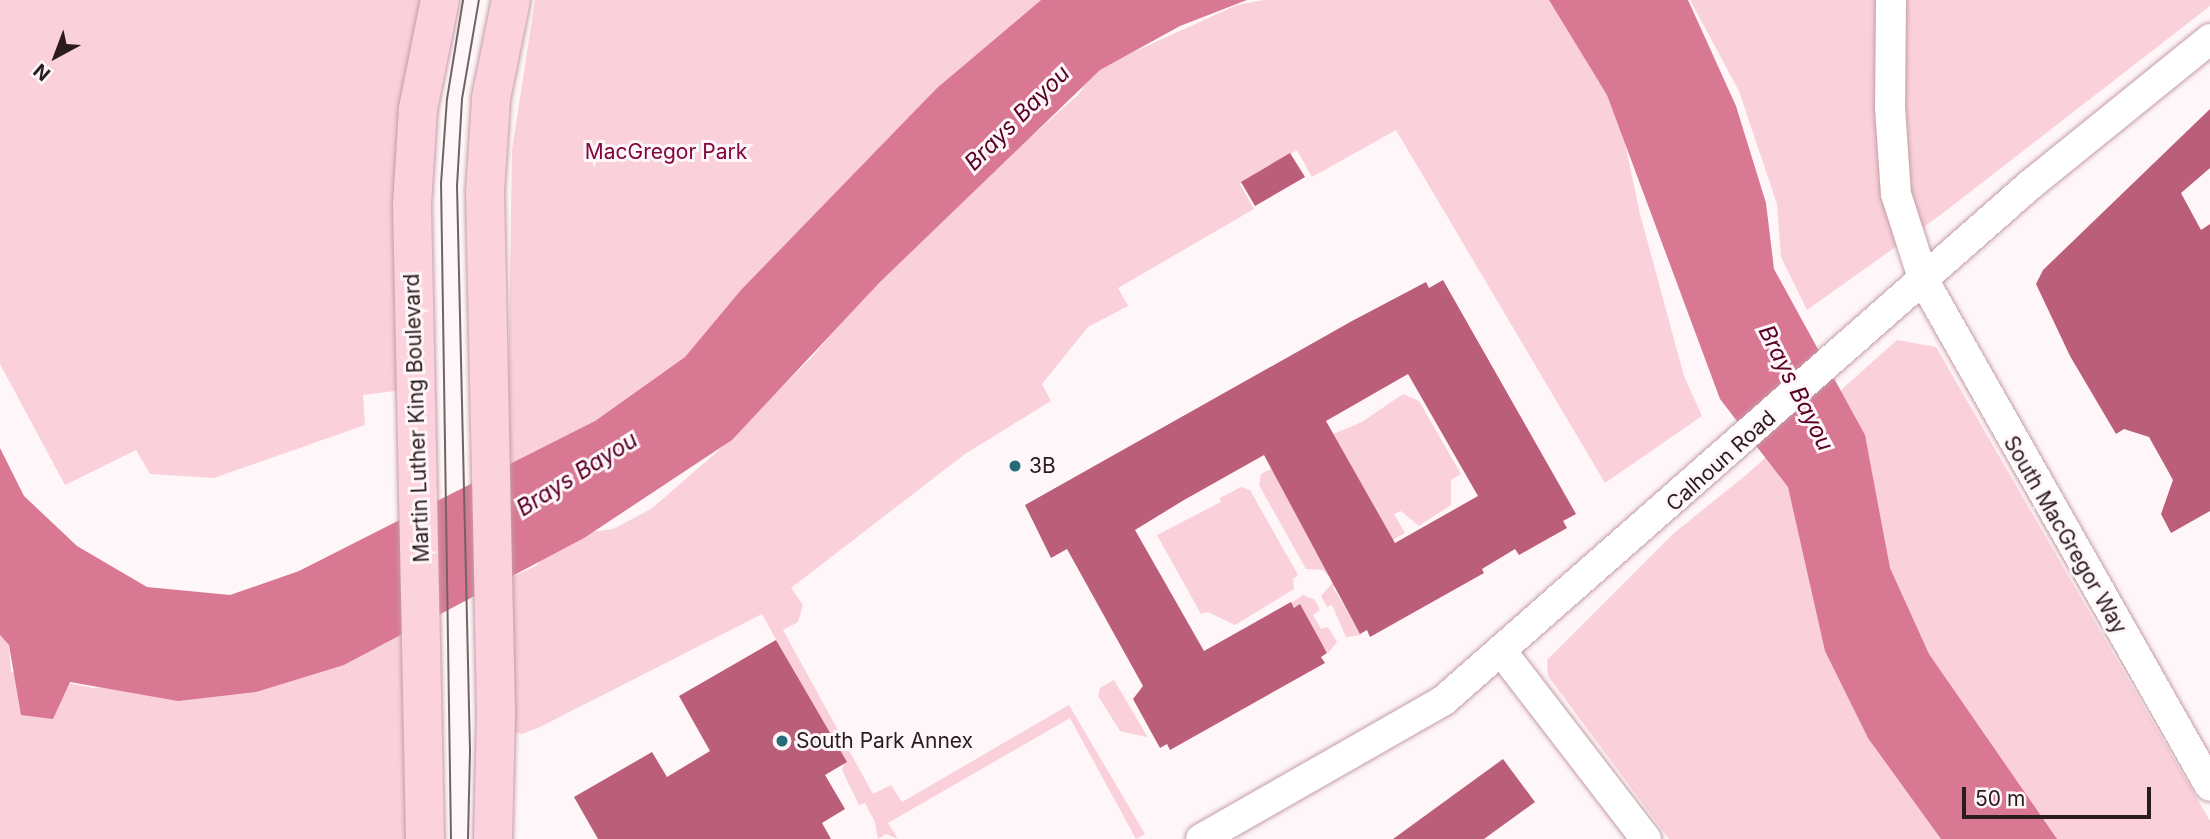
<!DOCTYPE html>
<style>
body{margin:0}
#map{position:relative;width:2210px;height:839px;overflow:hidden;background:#fef6f8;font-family:Inter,sans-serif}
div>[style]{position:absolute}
.green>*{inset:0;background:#fad1da}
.water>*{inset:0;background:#d97893}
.building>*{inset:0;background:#bb5e79}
.roads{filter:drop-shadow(0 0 2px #c49da6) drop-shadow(0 0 2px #c49da6)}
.minor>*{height:30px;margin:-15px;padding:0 15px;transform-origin:15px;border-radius:15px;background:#fff}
.major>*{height:38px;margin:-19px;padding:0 19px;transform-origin:19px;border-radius:19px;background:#fcd2dc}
.tram>*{height:2px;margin:-1px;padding:0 1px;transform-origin:1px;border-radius:1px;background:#706367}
.dots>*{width:19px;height:19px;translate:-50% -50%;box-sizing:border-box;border:4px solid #fef6f8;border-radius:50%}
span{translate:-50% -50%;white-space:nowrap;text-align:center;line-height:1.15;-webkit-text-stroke:6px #fef6f8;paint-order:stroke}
.park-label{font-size:21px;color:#82073e}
.street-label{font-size:21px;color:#2a1b1f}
.poi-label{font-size:21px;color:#2a1b1f}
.left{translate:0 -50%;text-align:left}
.water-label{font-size:23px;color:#590027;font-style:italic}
.north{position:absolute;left:21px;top:21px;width:70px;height:70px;-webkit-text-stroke:5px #fef6f8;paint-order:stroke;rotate:221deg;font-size:19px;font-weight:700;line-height:28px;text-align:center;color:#2a1b1f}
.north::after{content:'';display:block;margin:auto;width:24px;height:32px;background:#2a1b1f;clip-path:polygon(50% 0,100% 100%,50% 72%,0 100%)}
.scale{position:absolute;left:1962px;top:787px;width:189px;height:32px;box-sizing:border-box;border:4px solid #2a1b1f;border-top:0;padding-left:9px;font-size:21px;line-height:24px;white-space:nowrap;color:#2a1b1f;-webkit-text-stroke:5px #fef6f8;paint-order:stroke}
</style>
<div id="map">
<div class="green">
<i style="clip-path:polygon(0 0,424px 0,402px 390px,363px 395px,365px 425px,214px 478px,150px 474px,136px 450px,65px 485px,0 364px)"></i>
<i style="clip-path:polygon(535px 0,1041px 0,937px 88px,685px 357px,595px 421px,507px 469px,512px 150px)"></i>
<i style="clip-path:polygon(1264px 0,1552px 0,1616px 100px,1640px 214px,1684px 376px,1702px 416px,1605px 483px,1396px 130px,1312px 177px,1297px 150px,1240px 184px,1254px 209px,1118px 288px,1128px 306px,1088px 327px,1042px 384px,1051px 401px,965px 454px,791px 588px,803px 605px,798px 622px,783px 630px,873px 794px,891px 785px,902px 802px,1069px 705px,1145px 834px,1136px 839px,1070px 718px,888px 823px,898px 839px,886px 834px,878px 839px,875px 822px,865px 803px,859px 805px,842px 770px,844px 764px,762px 614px,540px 727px,522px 734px,510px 730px,509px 578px,536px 566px,553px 547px,591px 532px,613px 529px,651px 509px,718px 451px,810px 359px,907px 247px,1078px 95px,1096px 69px,1237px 5px)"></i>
<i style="clip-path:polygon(1690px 0,2210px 0,2210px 6px,1939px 216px,1807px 310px,1781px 257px,1777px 204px,1739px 91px)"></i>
<i style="clip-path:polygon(1897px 340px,1936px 347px,2210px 821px,2210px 839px,1669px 839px,1548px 676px,1547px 660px,1674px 533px,1746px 475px)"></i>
<i style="clip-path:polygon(1403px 394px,1419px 401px,1461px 474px,1451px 480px,1451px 505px,1419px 526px,1401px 511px,1394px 514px,1405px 533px,1377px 549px,1333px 434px,1362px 422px)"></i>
<i style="clip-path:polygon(1286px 461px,1349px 565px,1328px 576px,1323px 570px,1306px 569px,1259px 485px,1261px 474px)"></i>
<i style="clip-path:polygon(1241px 487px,1250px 490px,1298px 575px,1293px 579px,1294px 589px,1235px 625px,1208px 612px,1201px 614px,1157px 535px,1221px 502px,1220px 498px)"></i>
<i style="clip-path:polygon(1336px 579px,1338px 584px,1333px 587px,1361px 635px,1346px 637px,1332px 605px,1327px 607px,1321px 596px)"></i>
<i style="clip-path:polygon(1303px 595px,1315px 600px,1320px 610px,1313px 615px,1321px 629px,1328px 627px,1337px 642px,1328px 653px,1291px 603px)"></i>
<i style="clip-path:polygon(407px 632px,407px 839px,0 839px,0 635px,9px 645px,11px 672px,94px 688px,344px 665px)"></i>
<i style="clip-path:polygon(1114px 680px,1147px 736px,1146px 737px,1120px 731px,1098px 696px,1100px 688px)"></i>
</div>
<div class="water">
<i style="clip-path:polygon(1041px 0,1247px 0,1180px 26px,1100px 70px,879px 283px,732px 440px,584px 538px,344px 665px,256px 692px,178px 701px,70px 682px,53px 719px,21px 715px,9px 645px,0 635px,0 448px,24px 496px,77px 546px,147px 587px,230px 595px,299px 571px,595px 421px,685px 357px,741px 290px,937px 88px)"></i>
<i style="clip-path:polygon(1549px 0,1688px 0,1736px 106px,1766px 203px,1774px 269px,1865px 435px,1890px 568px,1929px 654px,2057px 839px,1941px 839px,1868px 738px,1825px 651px,1788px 487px,1720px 399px,1607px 95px)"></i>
</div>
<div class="building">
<i style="clip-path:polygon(2210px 109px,2210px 168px,2181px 193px,2201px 230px,2210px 224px,2210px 511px,2171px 533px,2161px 514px,2173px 480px,2149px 437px,2124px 429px,2116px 434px,2070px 356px,2036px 284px,2043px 270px)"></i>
<i style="clip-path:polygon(1290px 153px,1305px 177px,1255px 206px,1241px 182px)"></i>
<i style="clip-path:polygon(evenodd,1443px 280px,1576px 514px,1563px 521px,1567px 528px,1519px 555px,1515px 549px,1482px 569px,1484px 573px,1370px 637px,1367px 630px,1360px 634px,1264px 455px,1184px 500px,1135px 530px,1204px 651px,1291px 602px,1294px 608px,1300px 604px,1327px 653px,1321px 657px,1325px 663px,1170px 750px,1167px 744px,1160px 748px,1133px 699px,1143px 686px,1067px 549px,1051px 558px,1025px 505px,1352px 321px,1426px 282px,1429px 288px,1443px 280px,1408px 374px,1478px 496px,1395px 543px,1326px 421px,1408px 374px)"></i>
<i style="clip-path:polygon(776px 640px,847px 762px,825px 775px,845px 809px,822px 823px,831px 839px,598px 839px,574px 797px,652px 752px,667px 777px,710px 751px,679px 696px)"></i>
<i style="clip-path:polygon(1503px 759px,1535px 802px,1484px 839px,1393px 839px)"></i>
</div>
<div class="roads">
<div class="minor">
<i style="left:1891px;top:0;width:107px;rotate:90.5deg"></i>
<i style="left:1890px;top:107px;width:87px;rotate:86.1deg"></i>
<i style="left:1896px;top:194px;width:91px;rotate:72.2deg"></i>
<i style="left:1924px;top:281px;width:580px;rotate:60.48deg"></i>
<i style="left:1502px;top:652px;width:236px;rotate:52.4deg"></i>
<i style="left:1201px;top:839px;width:279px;rotate:-29.7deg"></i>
<i style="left:1443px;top:701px;width:782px;rotate:-41.32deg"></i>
<i style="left:2030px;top:185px;width:232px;rotate:-39deg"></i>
</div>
<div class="major">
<i style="left:425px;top:839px;width:634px;rotate:-91.17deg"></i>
<i style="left:412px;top:205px;width:96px;rotate:-86.4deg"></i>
<i style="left:418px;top:109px;width:111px;rotate:-78.6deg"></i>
<i style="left:493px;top:839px;width:127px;rotate:-88.6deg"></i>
<i style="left:496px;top:712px;width:520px;rotate:-91.21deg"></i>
<i style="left:485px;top:192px;width:94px;rotate:-86.3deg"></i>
<i style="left:491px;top:98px;width:100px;rotate:-78.5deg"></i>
</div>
</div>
<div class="tram">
<i style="left:451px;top:839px;width:655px;rotate:-90.87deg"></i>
<i style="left:441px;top:184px;width:85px;rotate:-86deg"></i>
<i style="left:447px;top:99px;width:100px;rotate:-80.8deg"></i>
<i style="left:468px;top:839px;width:89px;rotate:-88.7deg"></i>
<i style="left:470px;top:750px;width:564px;rotate:-91.32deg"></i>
<i style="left:457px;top:186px;width:87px;rotate:-86.7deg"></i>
<i style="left:462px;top:99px;width:100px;rotate:-80.3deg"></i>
</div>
<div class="dots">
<i style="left:1015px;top:466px;background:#256b79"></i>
<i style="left:782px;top:741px;background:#256b79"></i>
</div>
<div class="park-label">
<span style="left:666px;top:152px">MacGregor Park</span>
</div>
<div class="street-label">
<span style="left:417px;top:418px;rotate:-92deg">Martin Luther King Boulevard</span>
<span style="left:1721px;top:461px;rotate:-42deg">Calhoun Road</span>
<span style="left:2065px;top:535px;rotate:60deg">South MacGregor Way</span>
</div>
<div class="poi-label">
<span class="left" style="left:1029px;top:466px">3B</span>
<span class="left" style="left:796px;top:741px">South Park Annex</span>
</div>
<div class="water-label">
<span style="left:1017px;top:118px;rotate:-45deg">Brays Bayou</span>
<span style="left:1796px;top:388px;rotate:63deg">Brays Bayou</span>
<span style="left:577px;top:474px;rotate:-32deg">Brays Bayou</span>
</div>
<div class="north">N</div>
<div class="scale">50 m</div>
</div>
